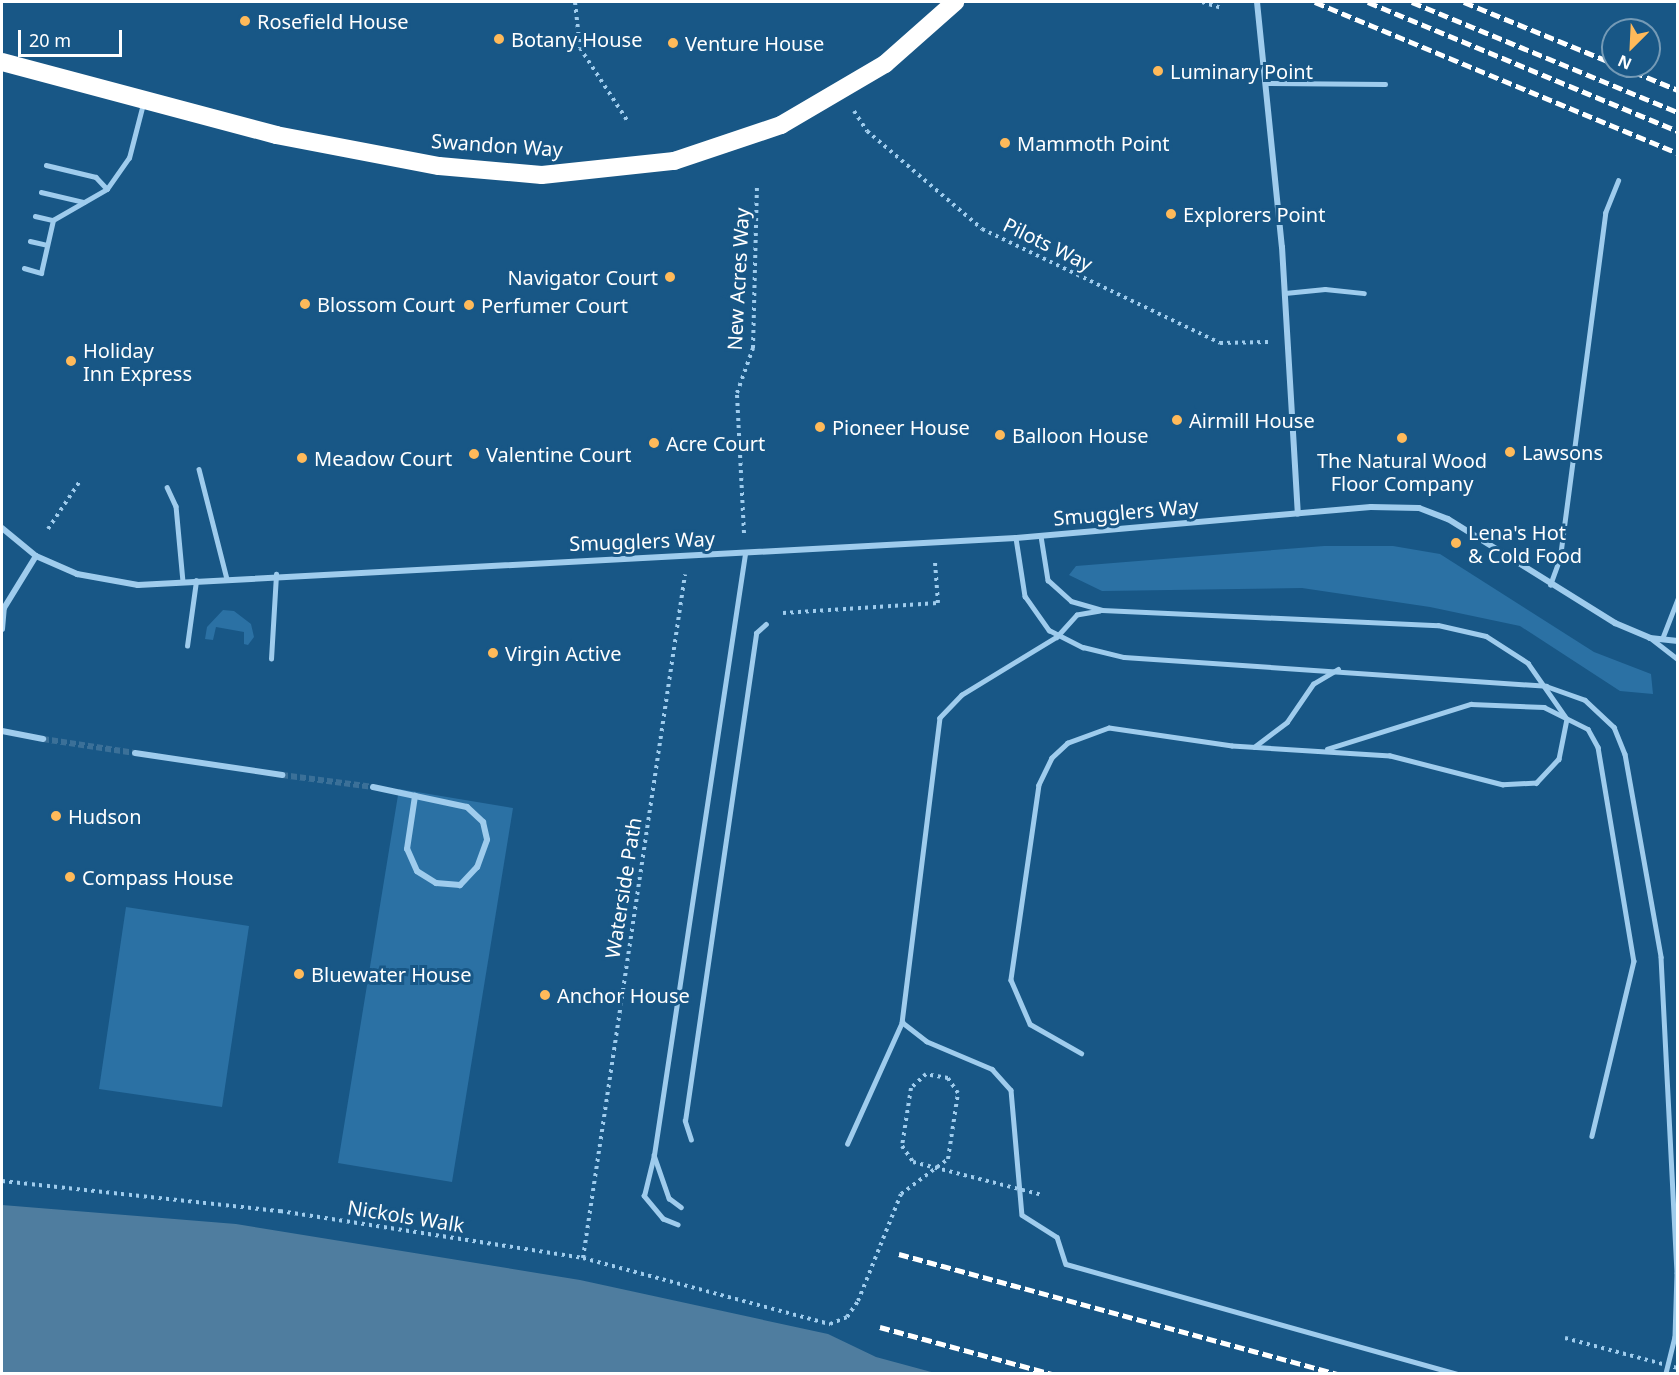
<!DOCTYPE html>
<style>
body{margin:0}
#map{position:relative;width:1679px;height:1375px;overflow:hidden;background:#185786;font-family:"Noto Sans",sans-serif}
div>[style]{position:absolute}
.green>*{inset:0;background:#2b71a4}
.water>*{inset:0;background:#4f7d9f}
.street-tunnel>*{height:6px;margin-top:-3px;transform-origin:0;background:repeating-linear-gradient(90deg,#3b7098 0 6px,transparent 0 9px)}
.path>*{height:4px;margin-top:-2px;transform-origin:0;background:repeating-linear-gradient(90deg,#9fcced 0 3px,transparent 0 7.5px)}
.lane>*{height:4.5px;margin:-2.25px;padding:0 2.25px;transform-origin:2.25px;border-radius:2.25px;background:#9fcced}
.street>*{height:6px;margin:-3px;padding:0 3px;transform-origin:3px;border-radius:3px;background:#9fcced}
.highway>*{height:18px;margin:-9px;padding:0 9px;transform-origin:9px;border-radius:9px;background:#fff}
.rail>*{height:4.5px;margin-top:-2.25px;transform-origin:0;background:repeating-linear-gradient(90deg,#fff 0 10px,transparent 0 14.5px)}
.path-bridge>*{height:4px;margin-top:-2px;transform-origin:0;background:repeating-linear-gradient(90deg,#9fcced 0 3px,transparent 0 7.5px)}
.dots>*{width:16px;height:16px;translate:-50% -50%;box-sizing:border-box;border:3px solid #185786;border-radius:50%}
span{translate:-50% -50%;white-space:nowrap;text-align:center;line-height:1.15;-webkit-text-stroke:6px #185786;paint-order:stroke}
.poi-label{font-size:20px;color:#fff}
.left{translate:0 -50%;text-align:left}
.right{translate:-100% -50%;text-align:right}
.street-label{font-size:20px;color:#fff}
.frame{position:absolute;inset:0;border:3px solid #fff;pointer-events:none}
.north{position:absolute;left:1601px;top:18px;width:60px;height:60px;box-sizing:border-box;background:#185786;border:2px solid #749ab6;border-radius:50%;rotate:204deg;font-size:16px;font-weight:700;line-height:24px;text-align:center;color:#fff}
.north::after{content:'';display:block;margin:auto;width:21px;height:27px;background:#ffba5a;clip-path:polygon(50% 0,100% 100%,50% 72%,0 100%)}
.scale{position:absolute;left:18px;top:30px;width:104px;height:27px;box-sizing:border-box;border:3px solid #fff;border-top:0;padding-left:8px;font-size:18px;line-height:21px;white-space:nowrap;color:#fff;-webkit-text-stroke:4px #185786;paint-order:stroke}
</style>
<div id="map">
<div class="green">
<i style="clip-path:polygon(1324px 546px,1393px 546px,1440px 554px,1594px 652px,1651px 674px,1653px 694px,1620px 691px,1520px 626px,1430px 607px,1302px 588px,1102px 591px,1069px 575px,1076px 566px)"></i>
<i style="clip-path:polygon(223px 610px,234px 611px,251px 624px,254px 637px,248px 645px,244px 644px,244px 632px,216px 627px,213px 640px,205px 639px,207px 627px)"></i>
<i style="clip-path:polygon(399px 789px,513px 808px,452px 1182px,338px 1163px)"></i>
<i style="clip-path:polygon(126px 907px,249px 926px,222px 1107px,99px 1089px)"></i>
</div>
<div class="water">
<i style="clip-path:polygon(2px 1205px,236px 1224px,580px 1280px,828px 1334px,876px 1357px,935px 1373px,2px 1373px)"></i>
</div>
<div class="street-tunnel">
<i style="left:43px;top:739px;width:93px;rotate:8.7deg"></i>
<i style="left:282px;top:775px;width:92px;rotate:7.5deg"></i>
</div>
<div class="path">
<i style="left:575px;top:2px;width:46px;rotate:83.8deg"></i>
<i style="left:580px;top:48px;width:86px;rotate:56.9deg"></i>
<i style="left:1202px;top:2px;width:21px;rotate:17deg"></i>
<i style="left:854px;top:111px;width:24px;rotate:57deg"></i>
<i style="left:867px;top:131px;width:151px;rotate:40.4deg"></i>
<i style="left:982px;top:229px;width:264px;rotate:25.6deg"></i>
<i style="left:1220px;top:343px;width:48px;rotate:-1.2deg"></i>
<i style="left:48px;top:529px;width:58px;rotate:-56.3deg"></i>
<i style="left:744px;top:533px;width:140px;rotate:-92.9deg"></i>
<i style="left:737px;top:393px;width:48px;rotate:-70.4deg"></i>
<i style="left:753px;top:348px;width:165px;rotate:-88.6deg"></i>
<i style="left:783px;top:613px;width:155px;rotate:-3.7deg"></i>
<i style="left:938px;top:603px;width:41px;rotate:-94.2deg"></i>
<i style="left:2px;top:1181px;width:280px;rotate:6.2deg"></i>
<i style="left:280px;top:1211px;width:307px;rotate:8.8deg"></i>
<i style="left:583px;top:1258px;width:256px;rotate:15deg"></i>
<i style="left:830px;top:1324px;width:18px;rotate:-22deg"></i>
<i style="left:847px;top:1317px;width:19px;rotate:-55deg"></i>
<i style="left:858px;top:1301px;width:115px;rotate:-68.1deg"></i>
<i style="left:901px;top:1194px;width:59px;rotate:-36.7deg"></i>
<i style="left:948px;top:1159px;width:67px;rotate:-81.4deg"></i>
<i style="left:958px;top:1093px;width:18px;rotate:-124deg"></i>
<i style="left:948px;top:1078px;width:22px;rotate:-170deg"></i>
<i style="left:926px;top:1074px;width:21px;rotate:137deg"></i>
<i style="left:911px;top:1088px;width:59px;rotate:98.8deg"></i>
<i style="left:583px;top:1258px;width:691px;rotate:-81.51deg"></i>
</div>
<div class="lane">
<i style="left:1265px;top:83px;width:120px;rotate:0.5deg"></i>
<i style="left:46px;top:165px;width:51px;rotate:13.5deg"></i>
<i style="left:96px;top:177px;width:16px;rotate:47deg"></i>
<i style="left:41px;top:192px;width:44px;rotate:13.1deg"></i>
<i style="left:35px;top:216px;width:18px;rotate:13deg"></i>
<i style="left:53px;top:220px;width:62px;rotate:-29.9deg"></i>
<i style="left:107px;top:189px;width:38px;rotate:-55deg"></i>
<i style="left:129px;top:158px;width:56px;rotate:-75.5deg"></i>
<i style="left:30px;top:241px;width:17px;rotate:13deg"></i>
<i style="left:24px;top:268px;width:18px;rotate:16deg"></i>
<i style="left:41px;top:273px;width:54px;rotate:-77.2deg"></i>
<i style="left:1285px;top:293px;width:40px;rotate:-5.7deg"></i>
<i style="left:1325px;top:289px;width:39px;rotate:6deg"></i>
<i style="left:199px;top:469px;width:114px;rotate:75.7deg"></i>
<i style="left:167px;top:487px;width:21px;rotate:65deg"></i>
<i style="left:176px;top:506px;width:75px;rotate:84.7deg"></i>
<i style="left:1041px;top:536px;width:45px;rotate:81deg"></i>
<i style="left:1048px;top:580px;width:31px;rotate:42deg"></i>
<i style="left:1071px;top:601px;width:32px;rotate:16deg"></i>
<i style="left:1102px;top:610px;width:336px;rotate:2.6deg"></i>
<i style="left:1438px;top:625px;width:49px;rotate:12.9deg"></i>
<i style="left:1486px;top:636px;width:50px;rotate:32.7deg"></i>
<i style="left:1528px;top:663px;width:68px;rotate:55.1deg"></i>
<i style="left:1567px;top:719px;width:41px;rotate:101.3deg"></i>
<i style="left:1559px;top:759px;width:33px;rotate:133deg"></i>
<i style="left:1537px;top:783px;width:34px;rotate:177deg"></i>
<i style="left:1503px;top:785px;width:117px;rotate:-165.6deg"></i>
<i style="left:1390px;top:756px;width:158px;rotate:-176.4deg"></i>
<i style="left:1232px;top:746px;width:124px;rotate:-171.7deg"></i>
<i style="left:1109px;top:728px;width:44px;rotate:159.9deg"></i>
<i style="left:1068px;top:743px;width:22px;rotate:137deg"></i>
<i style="left:1052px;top:758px;width:30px;rotate:116deg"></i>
<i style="left:1039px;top:785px;width:197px;rotate:98.2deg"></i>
<i style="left:1011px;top:980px;width:48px;rotate:66.6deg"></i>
<i style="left:1030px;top:1024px;width:59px;rotate:29.6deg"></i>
<i style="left:1016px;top:538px;width:59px;rotate:81.2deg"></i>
<i style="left:1025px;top:596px;width:42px;rotate:54.8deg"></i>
<i style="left:1049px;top:630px;width:38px;rotate:27deg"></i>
<i style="left:1083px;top:647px;width:42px;rotate:13.7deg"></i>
<i style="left:1124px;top:657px;width:423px;rotate:3.9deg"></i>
<i style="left:1546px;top:686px;width:41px;rotate:19.7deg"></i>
<i style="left:1585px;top:700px;width:40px;rotate:43deg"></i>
<i style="left:1614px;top:727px;width:29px;rotate:68deg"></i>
<i style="left:1625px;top:754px;width:206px;rotate:79.9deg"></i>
<i style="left:1661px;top:957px;width:316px;rotate:87.1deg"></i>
<i style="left:1677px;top:1273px;width:64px;rotate:91.8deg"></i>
<i style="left:1675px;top:1337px;width:38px;rotate:104deg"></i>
<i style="left:1550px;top:585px;width:30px;rotate:-70deg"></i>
<i style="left:1560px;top:557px;width:347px;rotate:-82.5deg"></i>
<i style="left:1605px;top:213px;width:35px;rotate:-68deg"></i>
<i style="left:1100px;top:611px;width:23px;rotate:170deg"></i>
<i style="left:1077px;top:615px;width:30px;rotate:132deg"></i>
<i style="left:1057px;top:637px;width:111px;rotate:148.6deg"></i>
<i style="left:962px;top:695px;width:32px;rotate:134deg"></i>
<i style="left:940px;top:718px;width:306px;rotate:97.1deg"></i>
<i style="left:902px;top:1022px;width:31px;rotate:38deg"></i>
<i style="left:926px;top:1041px;width:72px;rotate:23deg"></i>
<i style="left:992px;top:1069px;width:28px;rotate:48deg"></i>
<i style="left:1011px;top:1090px;width:125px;rotate:85deg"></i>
<i style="left:1022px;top:1215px;width:41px;rotate:32.2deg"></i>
<i style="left:1057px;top:1237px;width:28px;rotate:72deg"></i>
<i style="left:1066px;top:1264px;width:407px;rotate:15.7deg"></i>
<i style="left:1652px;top:639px;width:33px;rotate:38deg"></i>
<i style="left:1662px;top:639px;width:44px;rotate:-68.7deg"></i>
<i style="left:187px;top:646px;width:66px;rotate:-82.1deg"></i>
<i style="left:271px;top:659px;width:85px;rotate:-86.6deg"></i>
<i style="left:1254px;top:747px;width:41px;rotate:-37.1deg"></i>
<i style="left:1287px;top:722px;width:46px;rotate:-55.6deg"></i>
<i style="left:1313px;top:684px;width:29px;rotate:-31deg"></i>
<i style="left:1327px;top:749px;width:151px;rotate:-17.4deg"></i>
<i style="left:1471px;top:704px;width:73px;rotate:2.4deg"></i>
<i style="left:1544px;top:707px;width:49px;rotate:26.6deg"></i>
<i style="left:1588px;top:729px;width:21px;rotate:61deg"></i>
<i style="left:1598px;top:747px;width:217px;rotate:80.5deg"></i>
<i style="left:1634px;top:961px;width:180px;rotate:103.5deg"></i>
<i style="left:691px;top:1140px;width:20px;rotate:-108deg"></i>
<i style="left:685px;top:1121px;width:493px;rotate:-81.7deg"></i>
<i style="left:756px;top:633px;width:13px;rotate:-42deg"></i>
<i style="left:847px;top:1144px;width:134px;rotate:-65.7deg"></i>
<i style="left:654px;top:1155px;width:608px;rotate:-81.39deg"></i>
<i style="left:678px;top:1225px;width:16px;rotate:-158deg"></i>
<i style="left:663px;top:1219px;width:30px;rotate:-130deg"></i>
<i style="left:644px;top:1196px;width:42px;rotate:-76.3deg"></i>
<i style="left:654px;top:1155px;width:46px;rotate:70.8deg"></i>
<i style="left:669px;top:1198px;width:15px;rotate:37deg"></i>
</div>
<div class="street">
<i style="left:1257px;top:2px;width:246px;rotate:84.2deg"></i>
<i style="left:1282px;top:247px;width:267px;rotate:86.6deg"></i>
<i style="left:2px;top:528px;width:44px;rotate:39.5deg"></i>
<i style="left:36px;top:556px;width:45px;rotate:23.7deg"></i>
<i style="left:77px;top:574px;width:62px;rotate:10.2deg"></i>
<i style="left:138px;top:585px;width:879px;rotate:-3.06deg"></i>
<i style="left:1016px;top:538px;width:356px;rotate:-5deg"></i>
<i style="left:1371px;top:507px;width:48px;rotate:1.2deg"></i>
<i style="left:1419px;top:508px;width:31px;rotate:21deg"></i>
<i style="left:1448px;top:519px;width:197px;rotate:31.9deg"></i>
<i style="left:1615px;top:623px;width:38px;rotate:23deg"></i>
<i style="left:1650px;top:638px;width:28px;rotate:6deg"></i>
<i style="left:2px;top:629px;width:21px;rotate:-85deg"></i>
<i style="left:4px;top:608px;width:61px;rotate:-58.4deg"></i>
<i style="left:2px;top:731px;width:42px;rotate:11deg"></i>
<i style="left:135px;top:753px;width:149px;rotate:8.5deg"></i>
<i style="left:373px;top:787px;width:96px;rotate:12deg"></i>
<i style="left:467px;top:807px;width:22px;rotate:43deg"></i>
<i style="left:483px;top:822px;width:18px;rotate:77deg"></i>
<i style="left:487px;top:840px;width:29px;rotate:110deg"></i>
<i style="left:477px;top:867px;width:25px;rotate:133deg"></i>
<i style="left:460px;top:885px;width:24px;rotate:-175deg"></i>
<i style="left:436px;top:883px;width:22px;rotate:-148deg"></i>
<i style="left:417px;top:871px;width:24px;rotate:-114deg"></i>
<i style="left:407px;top:849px;width:54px;rotate:-81.4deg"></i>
</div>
<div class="highway">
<i style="left:2px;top:62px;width:284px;rotate:14.9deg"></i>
<i style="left:276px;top:135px;width:166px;rotate:10.8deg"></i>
<i style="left:439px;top:166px;width:103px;rotate:5deg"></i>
<i style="left:542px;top:175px;width:133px;rotate:-6.1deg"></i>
<i style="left:674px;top:161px;width:113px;rotate:-18.6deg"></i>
<i style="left:781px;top:125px;width:121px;rotate:-30.4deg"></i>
<i style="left:885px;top:64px;width:94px;rotate:-41.5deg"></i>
</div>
<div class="rail">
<i style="left:1315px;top:2px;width:393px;rotate:22.6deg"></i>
<i style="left:1368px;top:2px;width:336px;rotate:22.6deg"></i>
<i style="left:1412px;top:2px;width:288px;rotate:22.5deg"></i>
<i style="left:1464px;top:2px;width:161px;rotate:22.3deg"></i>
<i style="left:1620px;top:66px;width:63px;rotate:22.5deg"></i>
<i style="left:899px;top:1254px;width:456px;rotate:15.3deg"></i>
<i style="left:880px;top:1327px;width:178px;rotate:15.3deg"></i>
</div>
<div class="path-bridge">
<i style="left:902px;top:1146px;width:19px;rotate:55deg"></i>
<i style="left:913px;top:1162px;width:133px;rotate:14.3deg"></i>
<i style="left:1565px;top:1338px;width:117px;rotate:14.9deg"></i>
</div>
<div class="dots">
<i style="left:245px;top:21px;background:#ffba5a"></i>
<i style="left:499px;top:39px;background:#ffba5a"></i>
<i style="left:673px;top:43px;background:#ffba5a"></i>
<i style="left:1158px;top:71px;background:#ffba5a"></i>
<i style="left:1005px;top:143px;background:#ffba5a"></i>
<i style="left:1171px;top:214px;background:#ffba5a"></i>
<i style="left:670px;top:277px;background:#ffba5a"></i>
<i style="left:305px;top:304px;background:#ffba5a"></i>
<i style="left:469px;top:305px;background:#ffba5a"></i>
<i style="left:71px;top:361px;background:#ffba5a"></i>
<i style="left:1177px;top:420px;background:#ffba5a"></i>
<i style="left:820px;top:427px;background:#ffba5a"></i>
<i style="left:1000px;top:435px;background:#ffba5a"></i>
<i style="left:1402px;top:438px;background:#ffba5a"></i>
<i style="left:654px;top:443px;background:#ffba5a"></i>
<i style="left:1510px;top:452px;background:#ffba5a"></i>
<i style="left:474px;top:454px;background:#ffba5a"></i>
<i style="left:302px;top:458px;background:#ffba5a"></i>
<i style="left:1456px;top:543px;background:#ffba5a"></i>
<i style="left:493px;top:653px;background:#ffba5a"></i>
<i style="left:56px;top:816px;background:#ffba5a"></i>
<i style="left:70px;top:877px;background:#ffba5a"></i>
<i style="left:299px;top:974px;background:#ffba5a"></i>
<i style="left:545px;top:995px;background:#ffba5a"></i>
</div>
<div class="poi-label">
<span class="left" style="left:257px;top:21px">Rosefield House</span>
<span class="left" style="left:511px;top:39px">Botany House</span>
<span class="left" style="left:685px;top:43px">Venture House</span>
<span class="left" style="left:1170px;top:71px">Luminary Point</span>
<span class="left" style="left:1017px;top:143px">Mammoth Point</span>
<span class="left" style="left:1183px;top:214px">Explorers Point</span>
<span class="right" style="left:658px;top:277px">Navigator Court</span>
<span class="left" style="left:317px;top:304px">Blossom Court</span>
<span class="left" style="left:481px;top:305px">Perfumer Court</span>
<span class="left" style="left:83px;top:362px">Holiday<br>Inn Express</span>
<span class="left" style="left:1189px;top:420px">Airmill House</span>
<span class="left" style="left:832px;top:427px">Pioneer House</span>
<span class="left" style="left:1012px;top:435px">Balloon House</span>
<span class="left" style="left:666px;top:443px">Acre Court</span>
<span class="left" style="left:1522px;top:452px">Lawsons</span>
<span class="left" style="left:486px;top:454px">Valentine Court</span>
<span class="left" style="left:314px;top:458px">Meadow Court</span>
<span style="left:1402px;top:472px">The Natural Wood<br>Floor Company</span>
<span class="left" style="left:1468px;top:544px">Lena's Hot<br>&amp; Cold Food</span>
<span class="left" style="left:505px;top:653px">Virgin Active</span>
<span class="left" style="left:68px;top:816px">Hudson</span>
<span class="left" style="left:82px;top:877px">Compass House</span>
<span class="left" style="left:311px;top:974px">Bluewater House</span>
<span class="left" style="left:557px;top:995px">Anchor House</span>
</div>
<div class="street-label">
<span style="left:497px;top:145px;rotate:4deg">Swandon Way</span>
<span style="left:1048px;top:244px;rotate:26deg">Pilots Way</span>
<span style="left:738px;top:279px;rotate:-87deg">New Acres Way</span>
<span style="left:1126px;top:512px;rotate:-5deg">Smugglers Way</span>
<span style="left:642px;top:541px;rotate:-2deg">Smugglers Way</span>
<span style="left:623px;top:888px;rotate:-81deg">Waterside Path</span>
<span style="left:406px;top:1216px;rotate:9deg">Nickols Walk</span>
</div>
<div class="frame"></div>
<div class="north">N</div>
<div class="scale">20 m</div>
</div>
